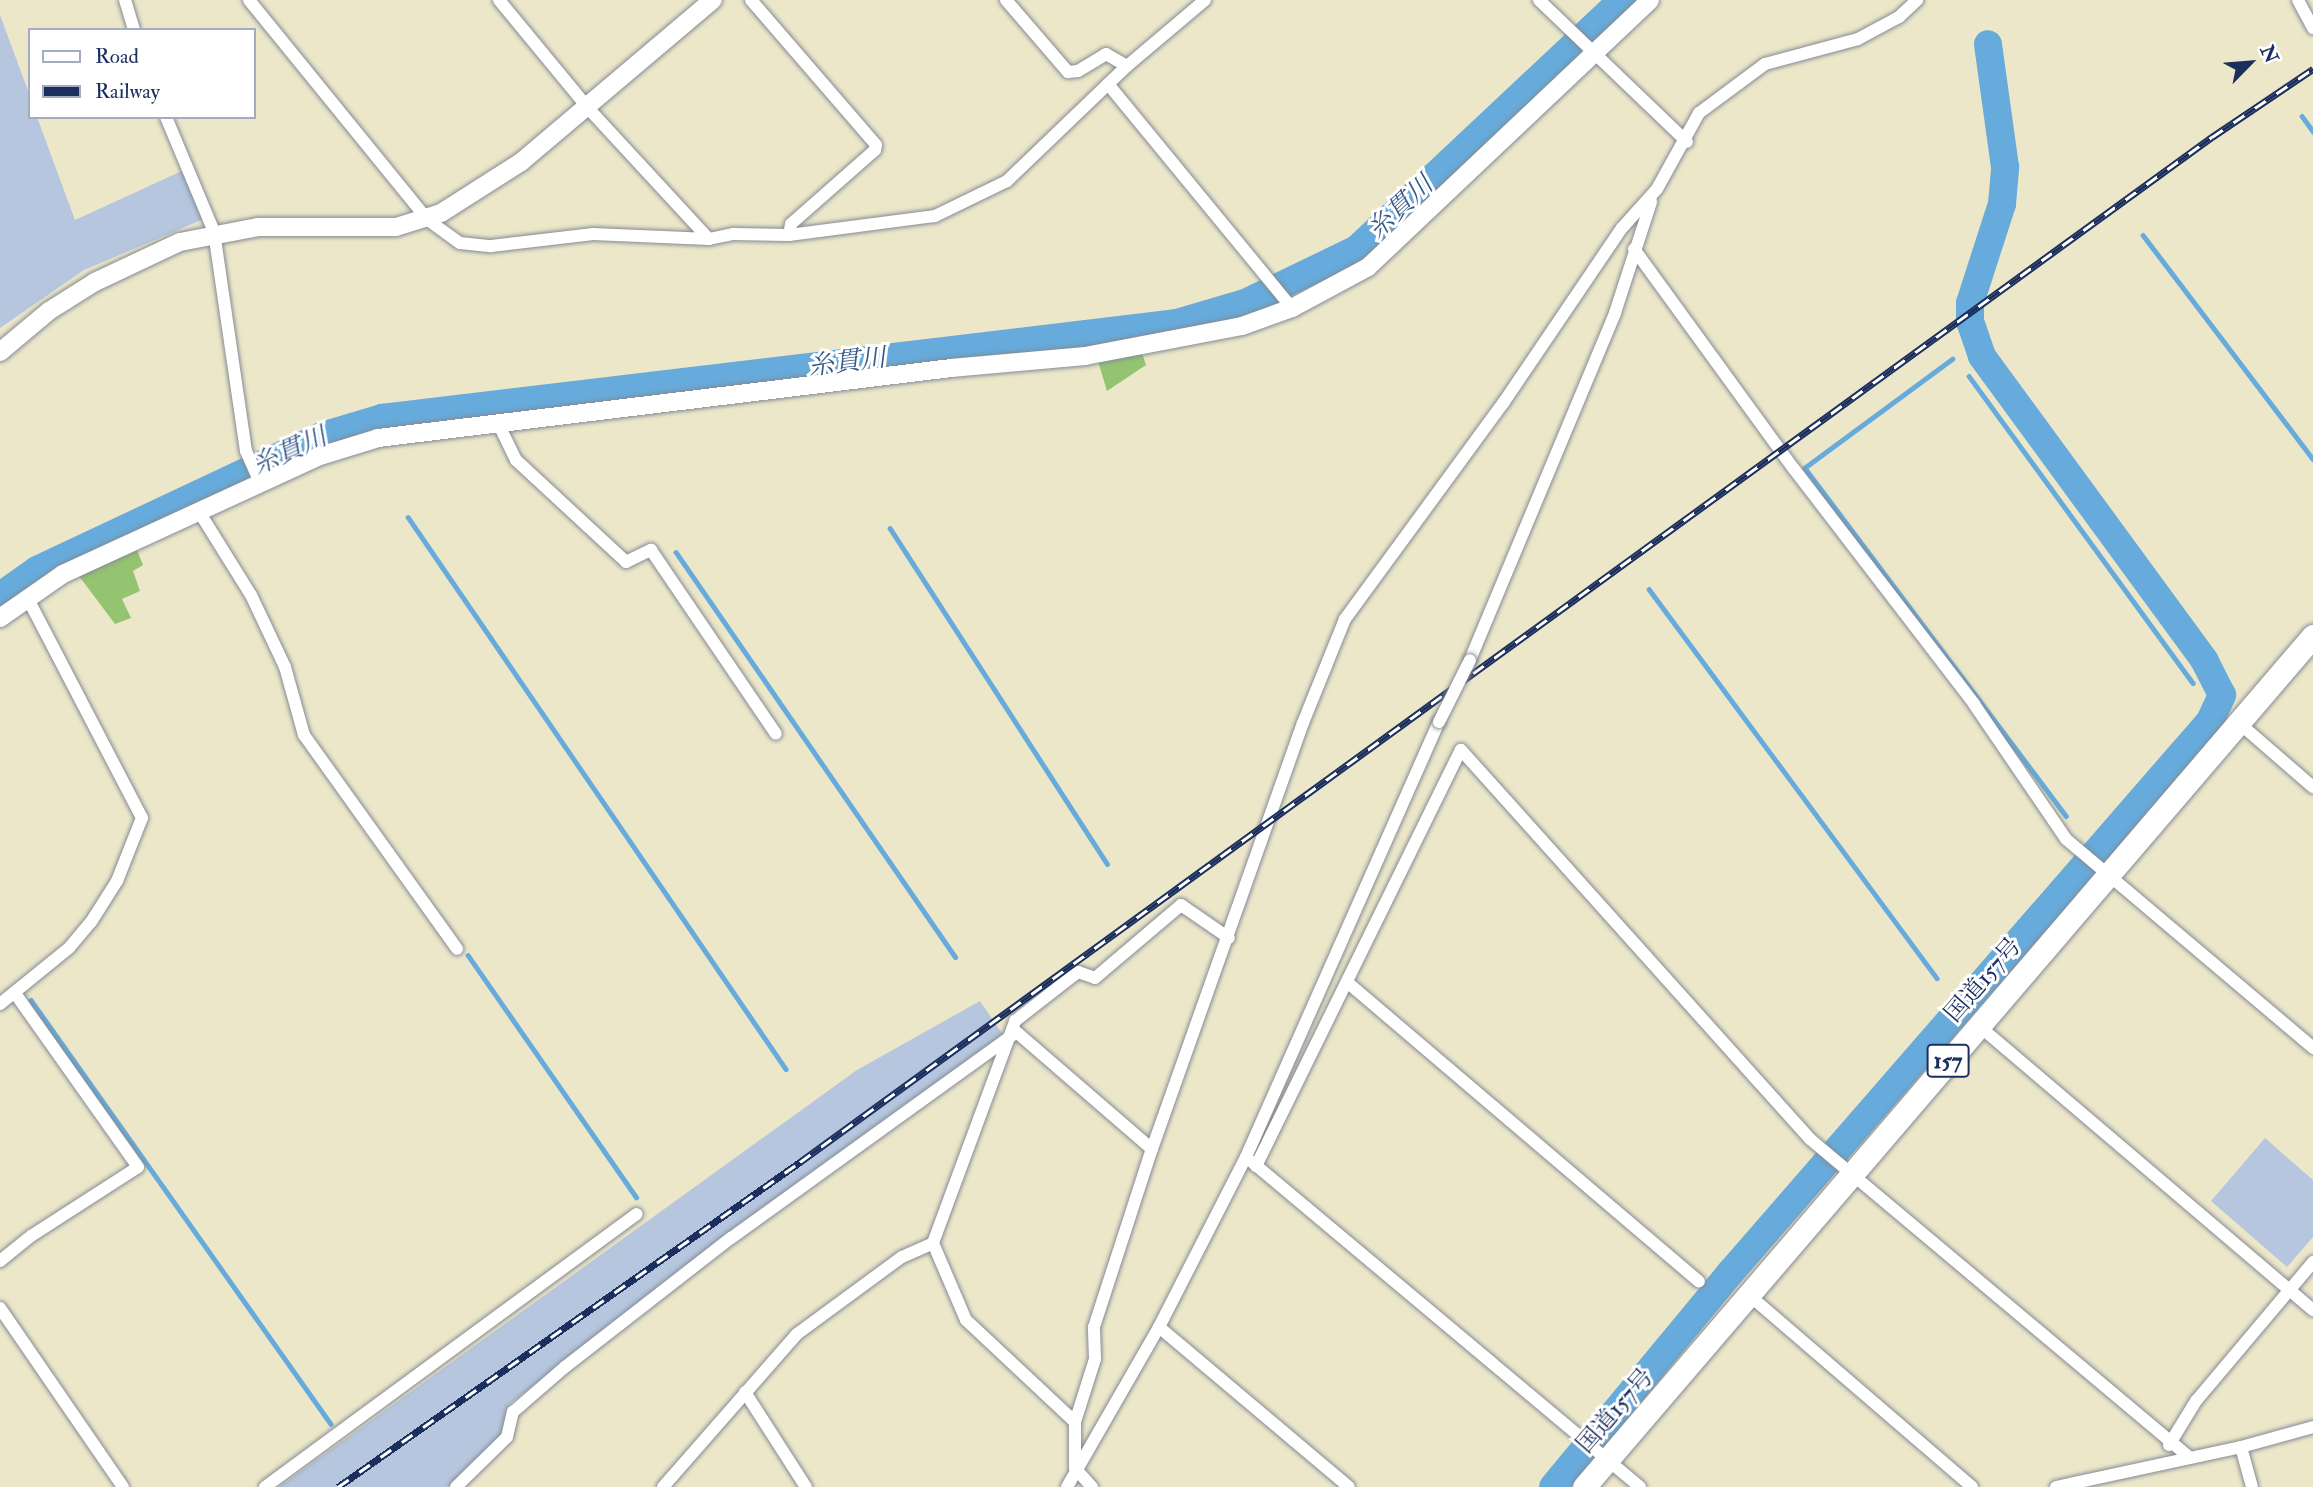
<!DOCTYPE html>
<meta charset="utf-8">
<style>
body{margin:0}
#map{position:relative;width:2313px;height:1487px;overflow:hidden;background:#ede7ca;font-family:"IM FELL Double Pica","Noto Serif JP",serif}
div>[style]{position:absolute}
.industrial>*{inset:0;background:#b5c6de}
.green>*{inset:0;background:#94c372}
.stream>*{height:4.5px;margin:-2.25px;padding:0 2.25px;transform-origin:2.25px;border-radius:2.25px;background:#66abdc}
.river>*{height:28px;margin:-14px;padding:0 14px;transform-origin:14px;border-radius:14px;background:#66abdc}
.roads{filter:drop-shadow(0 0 2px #848b94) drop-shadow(0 0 2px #848b94)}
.street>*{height:12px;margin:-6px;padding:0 6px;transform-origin:6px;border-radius:6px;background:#fff}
.secondary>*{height:18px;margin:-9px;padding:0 9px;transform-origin:9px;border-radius:9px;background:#fff}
.highway>*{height:23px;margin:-11.5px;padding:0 11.5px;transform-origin:11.5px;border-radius:11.5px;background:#fff}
.rail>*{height:7px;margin-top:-3.5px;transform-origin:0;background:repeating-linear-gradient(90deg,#fff 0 13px,#1b2f5e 0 26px);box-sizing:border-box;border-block:2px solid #1b2f5e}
.bridges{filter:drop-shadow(0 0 2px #848b94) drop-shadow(0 0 2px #848b94)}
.street-bridge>*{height:12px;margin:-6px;padding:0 6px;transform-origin:6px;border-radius:6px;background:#fff}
span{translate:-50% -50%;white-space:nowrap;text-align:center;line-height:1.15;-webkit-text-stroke:6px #fff;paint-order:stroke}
.shield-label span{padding:2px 5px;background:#fff;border:2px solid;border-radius:5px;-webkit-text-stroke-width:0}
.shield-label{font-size:23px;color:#1b2f5e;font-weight:700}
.street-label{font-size:24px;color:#1b2f5e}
.water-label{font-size:26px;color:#355a8a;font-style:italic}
.legend{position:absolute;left:28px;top:28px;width:228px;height:91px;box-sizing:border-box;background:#fff;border:2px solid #a4acbf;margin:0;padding:9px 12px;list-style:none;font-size:21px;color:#1b2f5e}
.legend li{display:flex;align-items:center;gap:14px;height:35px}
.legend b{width:35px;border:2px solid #a4acbf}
.north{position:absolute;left:2215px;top:28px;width:70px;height:70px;-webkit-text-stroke:5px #fff;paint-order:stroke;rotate:65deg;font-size:19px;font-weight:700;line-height:28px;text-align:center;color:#1b2f5e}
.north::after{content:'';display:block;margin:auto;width:24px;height:32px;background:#1b2f5e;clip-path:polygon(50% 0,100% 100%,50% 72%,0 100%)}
</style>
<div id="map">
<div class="industrial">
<i style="clip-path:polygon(0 15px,30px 96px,30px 117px,37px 117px,75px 220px,184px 170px,206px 218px,84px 270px,0 328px)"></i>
<i style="clip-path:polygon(980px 1001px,1003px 1035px,509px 1404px,504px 1434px,448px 1487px,279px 1487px,857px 1070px)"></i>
<i style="clip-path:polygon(2265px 1138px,2313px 1180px,2313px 1237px,2287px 1267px,2211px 1201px)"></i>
</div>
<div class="green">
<i style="clip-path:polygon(1142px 353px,1146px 365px,1107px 391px,1097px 358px)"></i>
<i style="clip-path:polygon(137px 550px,143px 565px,133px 571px,140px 591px,122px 599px,131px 618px,115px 624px,79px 576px)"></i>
</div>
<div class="stream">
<i style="left:2302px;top:116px;width:19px;rotate:54deg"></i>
<i style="left:2143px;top:235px;width:281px;rotate:52.8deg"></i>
<i style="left:1953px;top:359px;width:184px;rotate:143.6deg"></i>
<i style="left:1805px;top:468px;width:435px;rotate:53.1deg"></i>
<i style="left:1969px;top:376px;width:380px;rotate:53.9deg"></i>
<i style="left:408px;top:517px;width:669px;rotate:55.6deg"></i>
<i style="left:890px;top:528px;width:400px;rotate:57.1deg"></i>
<i style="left:676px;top:552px;width:492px;rotate:55.4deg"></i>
<i style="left:1649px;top:589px;width:484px;rotate:53.5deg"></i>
<i style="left:468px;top:955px;width:295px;rotate:55.2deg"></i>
<i style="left:31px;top:1000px;width:519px;rotate:54.72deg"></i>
</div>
<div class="river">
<i style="left:0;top:596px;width:45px;rotate:-35.1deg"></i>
<i style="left:37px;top:570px;width:315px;rotate:-25.2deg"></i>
<i style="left:322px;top:436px;width:63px;rotate:-16.7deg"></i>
<i style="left:382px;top:418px;width:801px;rotate:-6.81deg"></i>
<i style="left:1177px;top:323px;width:71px;rotate:-16.4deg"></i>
<i style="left:1245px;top:303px;width:124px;rotate:-25.7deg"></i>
<i style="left:1357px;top:249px;width:364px;rotate:-43.2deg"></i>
<i style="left:1553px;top:1487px;width:279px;rotate:-50.4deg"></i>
<i style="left:1731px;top:1272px;width:730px;rotate:-49deg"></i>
<i style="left:2210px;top:721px;width:29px;rotate:-65deg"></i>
<i style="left:2222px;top:695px;width:38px;rotate:-117deg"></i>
<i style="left:2205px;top:661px;width:378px;rotate:-126.2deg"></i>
<i style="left:1982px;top:356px;width:36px;rotate:-109deg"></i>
<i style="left:1970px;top:322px;width:19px;rotate:-90deg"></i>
<i style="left:1970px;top:303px;width:104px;rotate:-72.1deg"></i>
<i style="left:2002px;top:204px;width:37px;rotate:-85deg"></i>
<i style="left:2005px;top:167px;width:124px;rotate:-97.9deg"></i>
</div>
<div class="roads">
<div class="street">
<i style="left:125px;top:0;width:31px;rotate:73deg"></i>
<i style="left:249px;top:0;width:284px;rotate:50.9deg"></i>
<i style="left:428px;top:220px;width:39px;rotate:36deg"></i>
<i style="left:460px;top:243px;width:31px;rotate:6deg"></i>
<i style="left:491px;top:246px;width:103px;rotate:-6.7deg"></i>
<i style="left:593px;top:234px;width:116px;rotate:2.5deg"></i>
<i style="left:709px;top:239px;width:25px;rotate:-12deg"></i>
<i style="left:733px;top:234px;width:56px;rotate:1deg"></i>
<i style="left:789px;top:235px;width:147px;rotate:-7.4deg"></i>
<i style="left:935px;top:216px;width:80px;rotate:-25.9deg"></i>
<i style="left:1007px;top:181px;width:166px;rotate:-43.8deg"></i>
<i style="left:1127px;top:66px;width:102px;rotate:-40.2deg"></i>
<i style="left:499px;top:0;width:140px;rotate:50.5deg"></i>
<i style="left:588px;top:108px;width:178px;rotate:47.3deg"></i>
<i style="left:751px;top:0;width:191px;rotate:49.2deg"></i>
<i style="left:876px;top:145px;width:5px;rotate:101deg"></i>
<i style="left:875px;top:150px;width:112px;rotate:138.6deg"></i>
<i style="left:791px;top:224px;width:11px;rotate:100deg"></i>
<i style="left:1006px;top:0;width:95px;rotate:49.3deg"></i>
<i style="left:1068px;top:72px;width:10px;rotate:-6deg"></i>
<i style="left:1078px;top:71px;width:33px;rotate:-31deg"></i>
<i style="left:1106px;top:54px;width:24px;rotate:30deg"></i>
<i style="left:1539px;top:0;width:205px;rotate:43.8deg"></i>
<i style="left:2298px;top:0;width:32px;rotate:62deg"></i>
<i style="left:1108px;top:84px;width:290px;rotate:50.6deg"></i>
<i style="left:166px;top:117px;width:125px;rotate:67.3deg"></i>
<i style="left:214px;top:232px;width:221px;rotate:81.7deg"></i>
<i style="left:246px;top:451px;width:34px;rotate:66deg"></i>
<i style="left:1634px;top:249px;width:272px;rotate:54deg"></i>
<i style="left:1794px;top:469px;width:296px;rotate:52.5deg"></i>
<i style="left:1974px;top:704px;width:163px;rotate:55.7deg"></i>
<i style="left:2066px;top:839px;width:324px;rotate:40.2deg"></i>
<i style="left:498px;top:423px;width:41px;rotate:64.1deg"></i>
<i style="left:516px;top:460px;width:150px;rotate:42.8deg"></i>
<i style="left:626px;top:562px;width:28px;rotate:-26deg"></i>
<i style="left:651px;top:550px;width:222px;rotate:55.8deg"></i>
<i style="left:198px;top:510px;width:100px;rotate:58.1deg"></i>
<i style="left:251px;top:595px;width:80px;rotate:64.7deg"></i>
<i style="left:285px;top:667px;width:71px;rotate:74.4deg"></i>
<i style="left:304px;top:735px;width:263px;rotate:54.4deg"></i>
<i style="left:1470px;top:660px;width:376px;rotate:-67.3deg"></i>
<i style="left:1615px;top:313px;width:117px;rotate:-72deg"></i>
<i style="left:2239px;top:723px;width:98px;rotate:40.9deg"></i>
<i style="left:1347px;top:982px;width:462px;rotate:40.4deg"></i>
<i style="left:0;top:1004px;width:89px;rotate:-39.1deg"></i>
<i style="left:69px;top:948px;width:34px;rotate:-50deg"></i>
<i style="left:91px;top:922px;width:49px;rotate:-57.6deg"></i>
<i style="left:117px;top:881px;width:68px;rotate:-68.4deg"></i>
<i style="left:142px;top:818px;width:249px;rotate:-117.5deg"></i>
<i style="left:1978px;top:1025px;width:440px;rotate:40.4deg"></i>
<i style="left:1014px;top:1030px;width:182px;rotate:40.8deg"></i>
<i style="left:1252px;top:1162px;width:506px;rotate:39.95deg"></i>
<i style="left:1256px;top:1166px;width:464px;rotate:-63.8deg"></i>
<i style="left:1461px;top:750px;width:523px;rotate:48.1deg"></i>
<i style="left:1810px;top:1139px;width:495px;rotate:40deg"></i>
<i style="left:0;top:1261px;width:40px;rotate:-39deg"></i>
<i style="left:31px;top:1236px;width:127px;rotate:-32.8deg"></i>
<i style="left:138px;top:1167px;width:211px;rotate:-125.3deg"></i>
<i style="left:1749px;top:1295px;width:294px;rotate:40.7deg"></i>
<i style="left:0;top:1308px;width:217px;rotate:55.5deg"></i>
<i style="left:1159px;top:1327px;width:248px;rotate:40.1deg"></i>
<i style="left:745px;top:1392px;width:113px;rotate:57.3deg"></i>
<i style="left:1075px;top:1422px;width:149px;rotate:-136.9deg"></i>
<i style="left:966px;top:1320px;width:84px;rotate:-113.2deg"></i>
<i style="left:933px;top:1243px;width:237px;rotate:-69.7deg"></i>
<i style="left:1015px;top:1021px;width:80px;rotate:-37.9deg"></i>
<i style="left:1078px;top:972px;width:18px;rotate:19deg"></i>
<i style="left:1095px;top:978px;width:113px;rotate:-40.3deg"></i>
<i style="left:1181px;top:905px;width:58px;rotate:34.5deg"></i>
<i style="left:2169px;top:1445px;width:52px;rotate:-58.5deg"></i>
<i style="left:2196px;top:1401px;width:182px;rotate:-49.9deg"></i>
<i style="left:2241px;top:1447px;width:41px;rotate:74.6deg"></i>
<i style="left:265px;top:1487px;width:461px;rotate:-36.3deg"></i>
<i style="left:456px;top:1487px;width:71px;rotate:-44.4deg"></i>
<i style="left:507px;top:1437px;width:26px;rotate:-77deg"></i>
<i style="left:513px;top:1412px;width:69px;rotate:-40.9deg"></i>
<i style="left:565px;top:1367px;width:210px;rotate:-37.9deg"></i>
<i style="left:731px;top:1238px;width:347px;rotate:-35.8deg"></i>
<i style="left:663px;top:1487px;width:203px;rotate:-48.8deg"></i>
<i style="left:797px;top:1334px;width:130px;rotate:-36.3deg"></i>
<i style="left:902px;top:1257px;width:34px;rotate:-24deg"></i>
<i style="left:1067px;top:1487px;width:185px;rotate:-60.1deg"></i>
<i style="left:1159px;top:1327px;width:191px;rotate:-62.9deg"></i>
<i style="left:1246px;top:1157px;width:476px;rotate:-66.1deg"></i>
<i style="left:1092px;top:1487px;width:25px;rotate:-132deg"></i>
<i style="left:1075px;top:1468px;width:46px;rotate:-90deg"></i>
<i style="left:1075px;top:1422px;width:66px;rotate:-72.4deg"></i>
<i style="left:1095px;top:1359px;width:32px;rotate:-92deg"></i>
<i style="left:1094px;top:1327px;width:187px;rotate:-72deg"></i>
<i style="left:1152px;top:1149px;width:452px;rotate:-70.5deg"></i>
<i style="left:1303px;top:723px;width:112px;rotate:-68deg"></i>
<i style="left:1345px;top:619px;width:269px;rotate:-53.8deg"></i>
<i style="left:1504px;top:402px;width:210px;rotate:-55.9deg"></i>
<i style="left:1622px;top:228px;width:52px;rotate:-48.1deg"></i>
<i style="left:1657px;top:189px;width:87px;rotate:-61.1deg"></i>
<i style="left:1699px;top:113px;width:82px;rotate:-36.6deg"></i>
<i style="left:1765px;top:64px;width:96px;rotate:-15deg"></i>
<i style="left:1858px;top:39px;width:47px;rotate:-28.2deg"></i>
<i style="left:1899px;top:17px;width:25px;rotate:-43deg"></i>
<i style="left:2056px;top:1487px;width:189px;rotate:-12.2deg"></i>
<i style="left:2241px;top:1447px;width:75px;rotate:-15.5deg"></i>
</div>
<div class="secondary">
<i style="left:0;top:352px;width:64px;rotate:-39.9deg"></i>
<i style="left:49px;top:311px;width:54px;rotate:-32.2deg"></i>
<i style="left:95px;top:282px;width:94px;rotate:-25.2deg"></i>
<i style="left:180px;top:242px;width:79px;rotate:-10.9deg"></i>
<i style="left:258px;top:227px;width:138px"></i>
<i style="left:396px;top:227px;width:47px;rotate:-17.3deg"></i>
<i style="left:441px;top:213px;width:95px;rotate:-32.5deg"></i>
<i style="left:521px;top:162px;width:251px;rotate:-40.2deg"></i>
<i style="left:0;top:618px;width:77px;rotate:-34.9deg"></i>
<i style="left:63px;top:574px;width:283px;rotate:-24.7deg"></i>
<i style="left:320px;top:456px;width:61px;rotate:-17.2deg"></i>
<i style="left:378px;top:438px;width:577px;rotate:-6.96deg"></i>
<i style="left:951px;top:368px;width:135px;rotate:-5.1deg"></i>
<i style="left:1085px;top:356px;width:160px;rotate:-10.8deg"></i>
<i style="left:1242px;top:326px;width:53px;rotate:-19.8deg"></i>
<i style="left:1292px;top:308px;width:86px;rotate:-28.3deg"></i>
<i style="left:1368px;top:267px;width:388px;rotate:-43.4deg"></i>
</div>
<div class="highway">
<i style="left:1584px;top:1487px;width:1121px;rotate:-49.42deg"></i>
</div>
</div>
<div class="rail">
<i style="left:338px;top:1487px;width:565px;rotate:-35.12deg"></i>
<i style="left:800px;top:1162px;width:1745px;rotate:-35.98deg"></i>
<i style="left:2212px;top:137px;width:122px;rotate:-34deg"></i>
</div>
<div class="bridges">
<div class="street-bridge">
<i style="left:1439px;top:722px;width:69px;rotate:-63.4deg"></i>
</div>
</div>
<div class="shield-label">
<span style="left:1948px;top:1061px">157</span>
</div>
<div class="street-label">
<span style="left:1983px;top:980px;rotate:-49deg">国道157号</span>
<span style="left:1615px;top:1411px;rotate:-49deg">国道157号</span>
</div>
<div class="water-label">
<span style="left:1401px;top:208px;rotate:-43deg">糸貫川</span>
<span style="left:847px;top:363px;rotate:-7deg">糸貫川</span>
<span style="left:290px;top:452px;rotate:-24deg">糸貫川</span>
</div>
<ul class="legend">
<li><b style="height:9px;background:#fff"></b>Road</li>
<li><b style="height:9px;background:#1b2f5e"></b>Railway</li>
</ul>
<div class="north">N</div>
</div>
